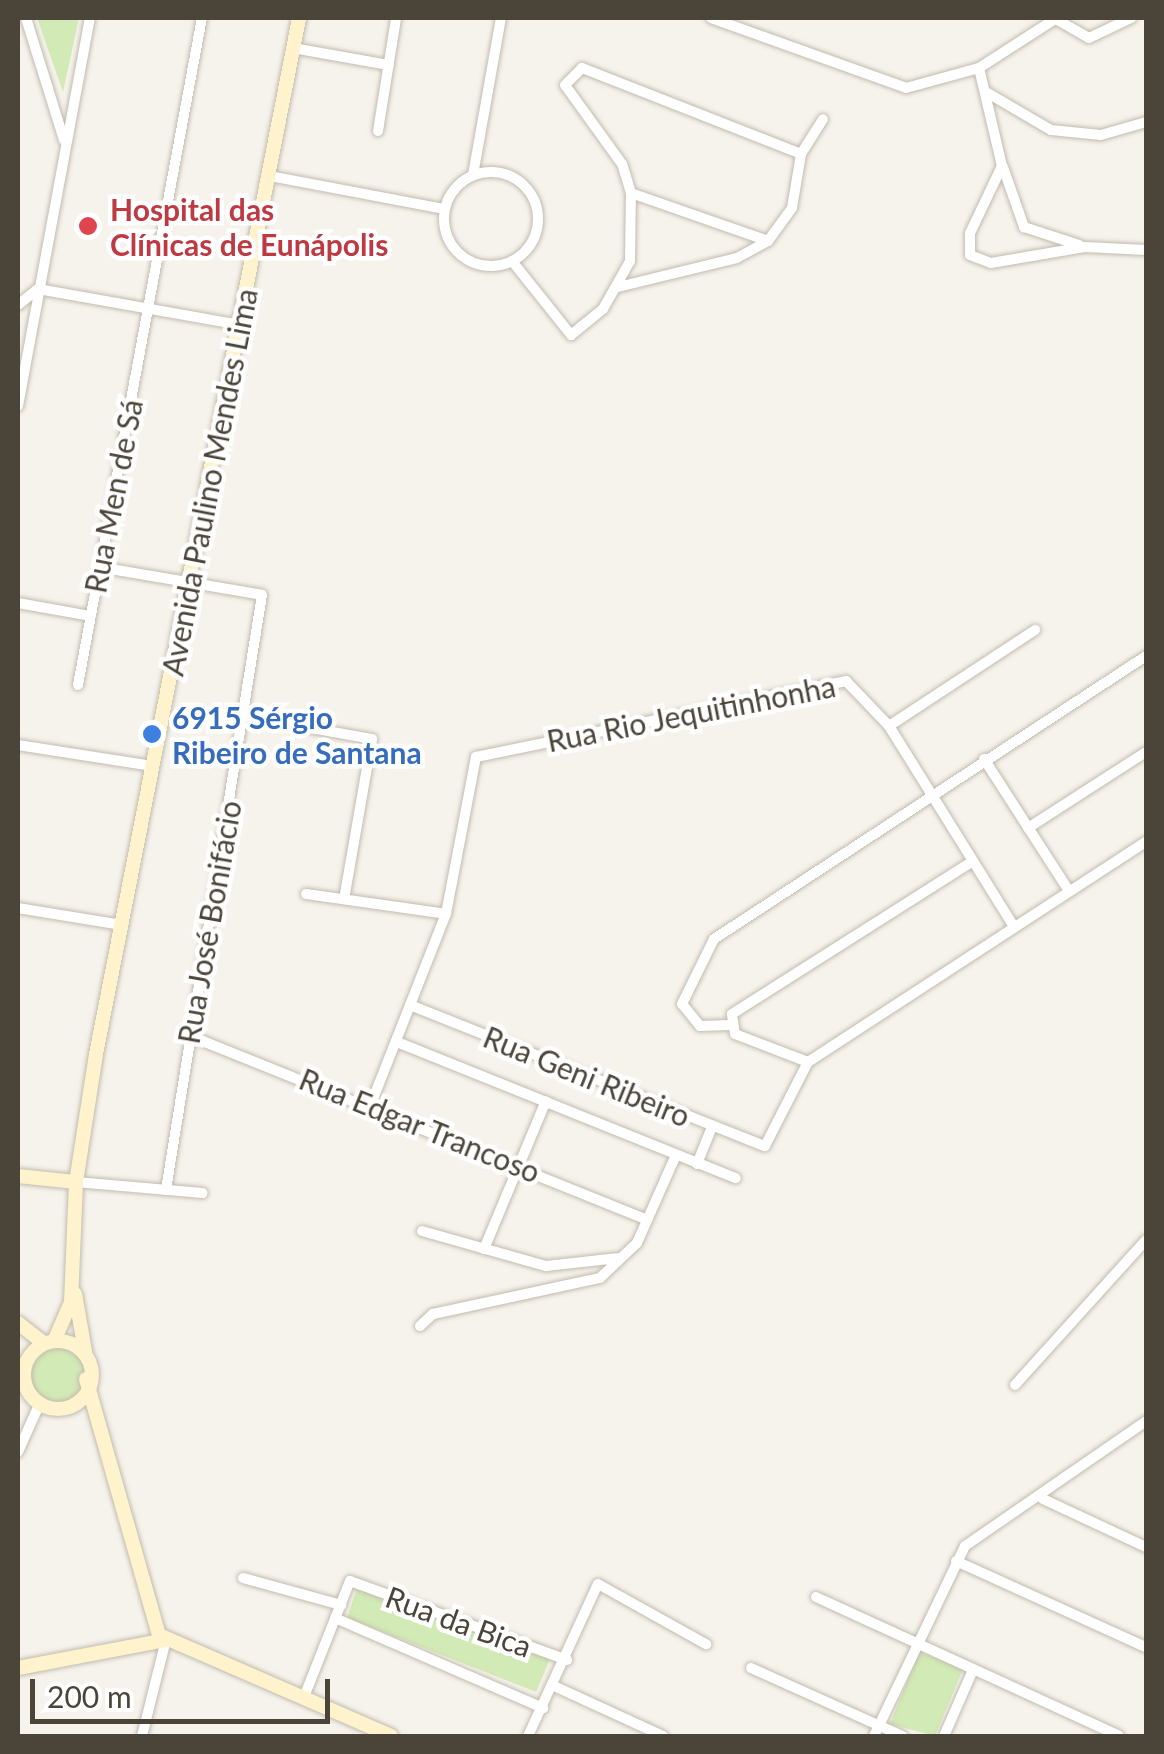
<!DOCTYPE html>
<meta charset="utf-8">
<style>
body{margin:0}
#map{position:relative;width:1164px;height:1754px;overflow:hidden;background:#f6f3ec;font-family:Lato,sans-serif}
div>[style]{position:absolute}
.green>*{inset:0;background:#d2eab5}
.round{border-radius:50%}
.roads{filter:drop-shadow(0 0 2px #c2bbae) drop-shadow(0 0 2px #c2bbae)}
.street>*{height:10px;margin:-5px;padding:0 5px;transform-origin:5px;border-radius:5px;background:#fff}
.street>.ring{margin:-5px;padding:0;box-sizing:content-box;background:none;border:10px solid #fff;border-radius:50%}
.secondary>*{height:14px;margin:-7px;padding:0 7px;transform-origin:7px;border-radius:7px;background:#fff3cd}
.secondary>.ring{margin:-7px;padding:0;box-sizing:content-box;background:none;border:14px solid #fff3cd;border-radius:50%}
.dots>*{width:28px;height:28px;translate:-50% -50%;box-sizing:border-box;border:5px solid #fff;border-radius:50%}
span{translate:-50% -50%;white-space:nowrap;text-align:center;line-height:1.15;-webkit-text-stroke:9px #fff;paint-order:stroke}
.health-label{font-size:30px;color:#be3a42;font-weight:700}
.left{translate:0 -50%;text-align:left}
.street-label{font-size:30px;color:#4b4439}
.shop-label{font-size:30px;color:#366cbe;font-weight:700}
.frame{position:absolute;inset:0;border:20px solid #4b4439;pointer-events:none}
.scale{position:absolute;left:30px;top:1679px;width:300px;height:45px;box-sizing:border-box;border:5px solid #4b4439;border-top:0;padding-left:12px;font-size:30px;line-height:35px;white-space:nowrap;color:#4b4439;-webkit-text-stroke:8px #fff;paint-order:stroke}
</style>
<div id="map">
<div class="green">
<i style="clip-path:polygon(37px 18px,79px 18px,63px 92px)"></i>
<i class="round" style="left:29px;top:1348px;width:56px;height:56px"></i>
<i style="clip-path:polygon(357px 1588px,550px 1659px,536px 1692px,347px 1618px)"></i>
<i style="clip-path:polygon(919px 1652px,963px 1669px,935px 1736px,890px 1724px)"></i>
</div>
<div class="roads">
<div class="street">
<i style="left:26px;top:18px;width:128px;rotate:72.7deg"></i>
<i style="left:711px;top:18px;width:207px;rotate:19.7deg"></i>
<i style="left:906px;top:88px;width:76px;rotate:-15.3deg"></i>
<i style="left:979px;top:68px;width:90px;rotate:-32.8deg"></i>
<i style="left:1054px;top:18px;width:40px;rotate:29.7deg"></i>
<i style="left:1089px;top:38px;width:47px;rotate:-25.5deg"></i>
<i style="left:293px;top:48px;width:97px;rotate:10.1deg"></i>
<i style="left:979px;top:68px;width:101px;rotate:76.8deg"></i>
<i style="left:1002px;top:166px;width:74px;rotate:115.5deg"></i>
<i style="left:970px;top:233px;width:22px;rotate:90deg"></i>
<i style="left:970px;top:255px;width:22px;rotate:21deg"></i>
<i style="left:991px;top:263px;width:95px;rotate:-9.7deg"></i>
<i style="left:1085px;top:247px;width:61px;rotate:2.8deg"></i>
<i style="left:986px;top:92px;width:75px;rotate:30.3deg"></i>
<i style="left:1051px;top:130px;width:50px;rotate:5.7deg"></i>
<i style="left:1101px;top:135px;width:47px;rotate:-16.1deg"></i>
<i style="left:378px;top:131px;width:114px;rotate:-80.9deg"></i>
<i style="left:1003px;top:167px;width:64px;rotate:70.7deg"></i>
<i style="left:1024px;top:227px;width:58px;rotate:18.1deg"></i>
<i class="ring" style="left:444px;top:172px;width:84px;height:84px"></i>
<i style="left:473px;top:175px;width:159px;rotate:-79.9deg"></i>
<i style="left:270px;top:176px;width:177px;rotate:10.7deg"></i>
<i style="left:631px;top:193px;width:145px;rotate:19.3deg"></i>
<i style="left:512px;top:261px;width:95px;rotate:51.4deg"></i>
<i style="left:571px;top:335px;width:41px;rotate:-39.1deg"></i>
<i style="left:603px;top:309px;width:55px;rotate:-60.6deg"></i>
<i style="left:630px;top:261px;width:68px;rotate:-89.2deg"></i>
<i style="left:631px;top:193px;width:30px;rotate:-107deg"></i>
<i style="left:622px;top:164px;width:97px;rotate:-125.8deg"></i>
<i style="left:565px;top:85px;width:24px;rotate:-45deg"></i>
<i style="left:582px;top:68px;width:235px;rotate:21.4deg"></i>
<i style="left:618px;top:287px;width:122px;rotate:-13.7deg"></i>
<i style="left:737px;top:258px;width:35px;rotate:-29deg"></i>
<i style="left:768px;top:241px;width:41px;rotate:-54deg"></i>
<i style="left:792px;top:208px;width:55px;rotate:-80.5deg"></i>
<i style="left:801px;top:154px;width:41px;rotate:-57.8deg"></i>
<i style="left:38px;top:289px;width:205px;rotate:10.1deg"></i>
<i style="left:18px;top:305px;width:26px;rotate:-39deg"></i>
<i style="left:18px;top:406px;width:395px;rotate:-79.5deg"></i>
<i style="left:99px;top:567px;width:165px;rotate:9.7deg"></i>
<i style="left:262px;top:595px;width:603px;rotate:99.17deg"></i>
<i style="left:18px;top:603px;width:73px;rotate:10.2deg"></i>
<i style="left:78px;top:685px;width:678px;rotate:-79.47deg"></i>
<i style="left:244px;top:716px;width:130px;rotate:10.2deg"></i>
<i style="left:372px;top:739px;width:162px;rotate:99.9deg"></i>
<i style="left:889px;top:726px;width:175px;rotate:-33.3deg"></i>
<i style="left:18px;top:745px;width:136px;rotate:8.9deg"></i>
<i style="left:984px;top:759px;width:157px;rotate:57.2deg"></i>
<i style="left:1028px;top:828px;width:140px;rotate:-32.8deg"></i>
<i style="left:306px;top:894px;width:141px;rotate:8.1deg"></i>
<i style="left:18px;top:908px;width:105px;rotate:9.3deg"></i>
<i style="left:410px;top:1005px;width:382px;rotate:21.7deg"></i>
<i style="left:765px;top:1146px;width:94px;rotate:-62.9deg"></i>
<i style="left:808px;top:1062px;width:403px;rotate:-33.1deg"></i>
<i style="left:730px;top:1025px;width:30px;rotate:178deg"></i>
<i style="left:700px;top:1026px;width:28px;rotate:-129deg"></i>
<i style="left:682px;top:1004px;width:72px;rotate:-63.8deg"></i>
<i style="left:714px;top:939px;width:516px;rotate:-33.23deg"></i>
<i style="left:190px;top:1036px;width:493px;rotate:21.9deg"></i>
<i style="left:397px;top:1042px;width:365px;rotate:21.9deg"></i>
<i style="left:808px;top:1062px;width:78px;rotate:-159deg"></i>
<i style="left:735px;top:1034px;width:20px;rotate:-99deg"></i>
<i style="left:732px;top:1014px;width:285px;rotate:-32.4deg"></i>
<i style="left:371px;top:1104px;width:204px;rotate:-68.5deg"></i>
<i style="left:446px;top:914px;width:160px;rotate:-79.2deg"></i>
<i style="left:476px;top:757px;width:378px;rotate:-11.6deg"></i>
<i style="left:846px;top:681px;width:62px;rotate:46.3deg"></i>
<i style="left:889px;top:726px;width:237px;rotate:58.1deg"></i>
<i style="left:697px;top:1164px;width:40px;rotate:-68deg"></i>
<i style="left:76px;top:1182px;width:127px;rotate:5deg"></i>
<i style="left:422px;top:1231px;width:129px;rotate:15.8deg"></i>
<i style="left:546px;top:1266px;width:73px;rotate:-6.3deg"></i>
<i style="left:484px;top:1249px;width:160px;rotate:-67.3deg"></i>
<i style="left:420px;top:1326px;width:18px;rotate:-43deg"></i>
<i style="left:433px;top:1314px;width:171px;rotate:-12.2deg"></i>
<i style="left:600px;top:1278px;width:51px;rotate:-43.4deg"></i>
<i style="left:637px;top:1243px;width:96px;rotate:-66.1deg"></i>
<i style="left:1015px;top:1385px;width:195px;rotate:-47.9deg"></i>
<i style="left:18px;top:1452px;width:51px;rotate:-65.9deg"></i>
<i style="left:1043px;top:1499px;width:114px;rotate:25deg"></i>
<i style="left:956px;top:1561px;width:209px;rotate:24.4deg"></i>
<i style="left:243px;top:1578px;width:102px;rotate:15.4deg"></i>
<i style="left:816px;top:1597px;width:333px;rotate:24.6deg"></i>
<i style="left:335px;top:1618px;width:227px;rotate:23.4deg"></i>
<i style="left:751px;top:1668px;width:166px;rotate:24.2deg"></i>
<i style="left:554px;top:1686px;width:120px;rotate:24.6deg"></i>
<i style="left:304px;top:1697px;width:125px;rotate:-68.4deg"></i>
<i style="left:350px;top:1581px;width:231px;rotate:20deg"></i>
<i style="left:142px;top:1736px;width:99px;rotate:-76deg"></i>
<i style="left:528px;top:1736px;width:167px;rotate:-65.3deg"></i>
<i style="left:598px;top:1584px;width:124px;rotate:29.1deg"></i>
<i style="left:874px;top:1736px;width:211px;rotate:-64.4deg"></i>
<i style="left:965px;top:1546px;width:220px;rotate:-34.6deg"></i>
<i style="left:944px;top:1736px;width:72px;rotate:-66.3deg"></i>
</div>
<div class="secondary">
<i style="left:18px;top:1176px;width:58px;rotate:5.9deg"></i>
<i style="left:75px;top:1294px;width:58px;rotate:80deg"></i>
<i style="left:18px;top:1323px;width:33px;rotate:38deg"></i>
<i style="left:55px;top:1339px;width:40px;rotate:-66.6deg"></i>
<i style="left:71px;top:1302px;width:120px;rotate:-87.6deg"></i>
<i style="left:76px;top:1182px;width:130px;rotate:-81.1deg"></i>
<i style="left:96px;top:1054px;width:1056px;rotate:-78.91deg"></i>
<i class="ring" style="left:24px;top:1341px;width:54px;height:54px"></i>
<i style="left:86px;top:1379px;width:266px;rotate:74.1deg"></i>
<i style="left:159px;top:1635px;width:253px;rotate:23.5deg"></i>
<i style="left:18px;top:1668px;width:151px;rotate:-10.7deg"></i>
</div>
</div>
<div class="dots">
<i style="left:88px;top:226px;background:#e0444e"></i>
<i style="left:152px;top:734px;background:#3f7fe0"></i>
</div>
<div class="health-label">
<span class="left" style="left:110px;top:226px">Hospital das<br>Clínicas de Eunápolis</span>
</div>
<div class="street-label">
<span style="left:209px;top:482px;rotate:-79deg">Avenida Paulino Mendes Lima</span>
<span style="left:113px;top:496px;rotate:-79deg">Rua Men de Sá</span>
<span style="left:691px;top:713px;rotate:-11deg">Rua Rio Jequitinhonha</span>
<span style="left:209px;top:922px;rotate:-80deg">Rua José Bonifácio</span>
<span style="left:587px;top:1076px;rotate:22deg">Rua Geni Ribeiro</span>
<span style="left:420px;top:1125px;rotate:22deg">Rua Edgar Trancoso</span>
<span style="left:459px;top:1621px;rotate:20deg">Rua da Bica</span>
</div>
<div class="shop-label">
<span class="left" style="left:172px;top:734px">6915 Sérgio<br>Ribeiro de Santana</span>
</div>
<div class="frame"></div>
<div class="scale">200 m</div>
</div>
